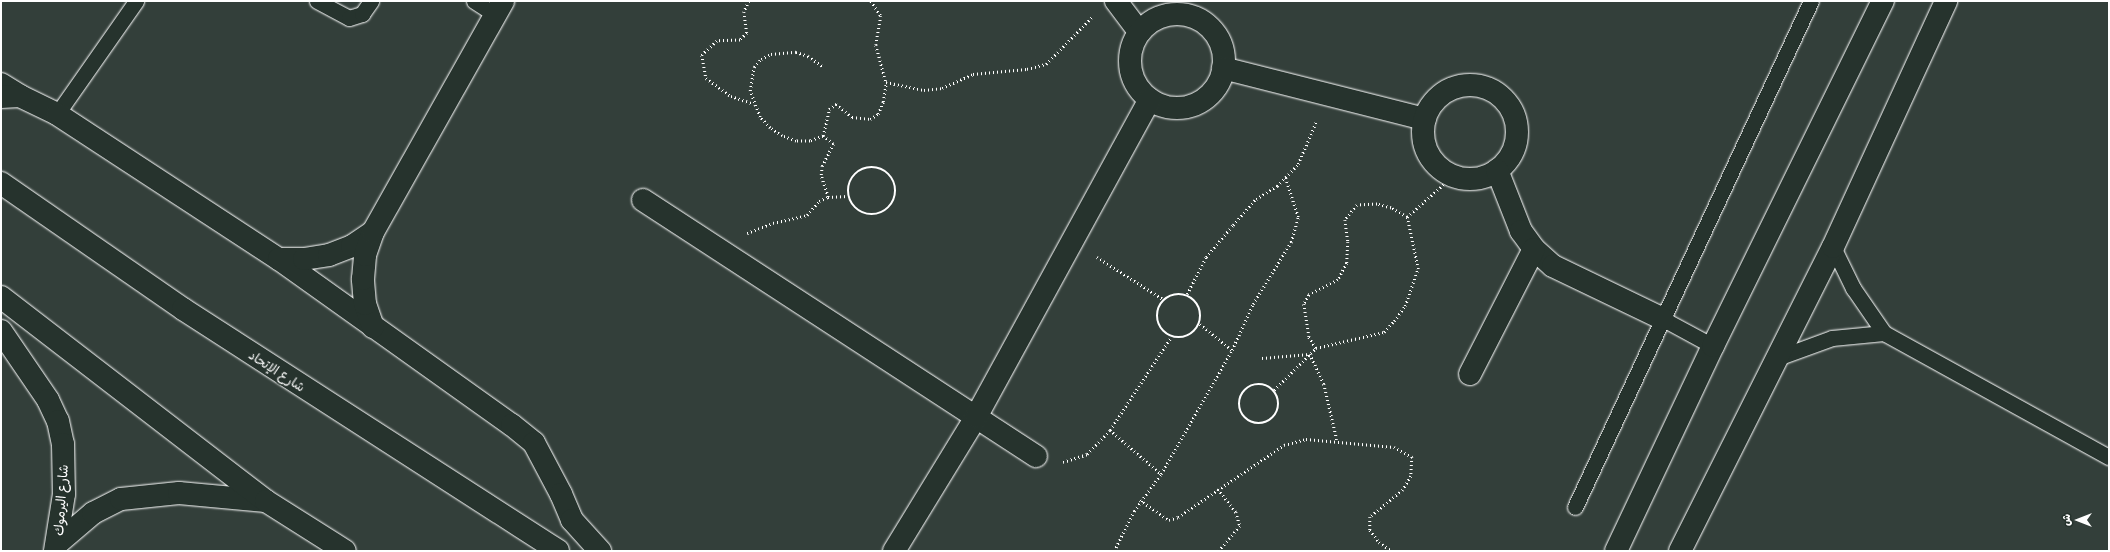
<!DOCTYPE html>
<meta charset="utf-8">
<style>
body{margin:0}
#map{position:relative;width:2110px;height:552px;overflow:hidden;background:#333f3a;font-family:"Patrick Hand","Playpen Sans Arabic",sans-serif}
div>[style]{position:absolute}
.path>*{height:2.5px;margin-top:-1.25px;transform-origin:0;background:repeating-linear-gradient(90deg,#fff 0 1px,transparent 0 4px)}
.path>.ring{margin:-1.25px;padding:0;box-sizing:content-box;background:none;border:2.5px solid #fff;border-radius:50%}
.roads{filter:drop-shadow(0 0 1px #fff) drop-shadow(0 0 1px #fff)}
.lane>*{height:15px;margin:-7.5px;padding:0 7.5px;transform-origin:7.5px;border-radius:7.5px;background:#26332d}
.street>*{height:22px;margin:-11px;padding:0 11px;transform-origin:11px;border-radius:11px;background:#26332d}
.street>.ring{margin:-11px;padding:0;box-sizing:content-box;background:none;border:22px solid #26332d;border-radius:50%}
.secondary>*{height:22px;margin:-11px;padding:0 11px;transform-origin:11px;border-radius:11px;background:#26332d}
.highway>*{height:22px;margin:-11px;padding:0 11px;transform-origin:11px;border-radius:11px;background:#26332d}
span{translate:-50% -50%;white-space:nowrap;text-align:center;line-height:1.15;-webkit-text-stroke:3px #26332d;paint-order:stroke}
.street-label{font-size:13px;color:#fff}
.frame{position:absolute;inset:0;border:2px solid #fff;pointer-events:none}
.north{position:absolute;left:2058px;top:500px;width:40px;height:40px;-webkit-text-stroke:3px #26332d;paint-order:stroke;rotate:270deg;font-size:11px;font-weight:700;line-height:16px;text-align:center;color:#fff}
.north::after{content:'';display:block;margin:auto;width:14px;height:18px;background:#fff;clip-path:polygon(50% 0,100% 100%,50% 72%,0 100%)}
</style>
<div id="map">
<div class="path">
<i style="left:749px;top:1px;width:12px;rotate:114deg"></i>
<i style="left:744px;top:12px;width:21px;rotate:82deg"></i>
<i style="left:747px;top:33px;width:10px;rotate:135deg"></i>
<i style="left:740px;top:40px;width:23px;rotate:178deg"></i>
<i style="left:717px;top:41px;width:21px;rotate:137deg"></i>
<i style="left:702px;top:55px;width:23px;rotate:80deg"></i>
<i style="left:706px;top:78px;width:31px;rotate:36deg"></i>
<i style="left:731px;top:96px;width:24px;rotate:19deg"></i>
<i style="left:871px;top:1px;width:18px;rotate:56deg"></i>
<i style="left:881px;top:16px;width:29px;rotate:100deg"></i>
<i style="left:876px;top:45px;width:38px;rotate:75deg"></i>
<i style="left:823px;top:136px;width:14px;rotate:159deg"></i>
<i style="left:810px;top:141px;width:14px;rotate:180deg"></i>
<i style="left:796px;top:141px;width:15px;rotate:-160deg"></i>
<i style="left:782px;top:136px;width:14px;rotate:-146deg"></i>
<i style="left:770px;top:128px;width:15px;rotate:-132deg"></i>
<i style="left:760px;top:117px;width:28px;rotate:-111deg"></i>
<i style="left:750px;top:91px;width:24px;rotate:-81deg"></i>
<i style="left:754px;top:67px;width:11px;rotate:-49deg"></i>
<i style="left:761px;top:59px;width:11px;rotate:-27deg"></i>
<i style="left:771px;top:54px;width:25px;rotate:-5deg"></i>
<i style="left:796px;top:52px;width:13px;rotate:18deg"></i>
<i style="left:808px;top:56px;width:19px;rotate:35deg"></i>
<i class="ring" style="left:848px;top:167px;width:45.5px;height:45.5px"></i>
<i style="left:828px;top:197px;width:23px;rotate:-108deg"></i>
<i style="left:821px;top:175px;width:9px;rotate:-84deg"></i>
<i style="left:822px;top:166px;width:25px;rotate:-63deg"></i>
<i style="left:833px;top:144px;width:13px;rotate:-141deg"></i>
<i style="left:823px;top:136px;width:28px;rotate:-77deg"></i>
<i style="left:829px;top:109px;width:9px;rotate:-36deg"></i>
<i style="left:836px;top:104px;width:21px;rotate:39deg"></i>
<i style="left:852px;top:117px;width:18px;rotate:6deg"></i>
<i style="left:870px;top:119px;width:9px;rotate:-32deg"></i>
<i style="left:878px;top:114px;width:13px;rotate:-67deg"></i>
<i style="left:883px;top:102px;width:20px;rotate:-81deg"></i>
<i style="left:886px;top:82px;width:39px;rotate:12deg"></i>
<i style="left:924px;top:90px;width:18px;rotate:-6deg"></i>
<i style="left:942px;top:88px;width:34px;rotate:-24deg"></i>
<i style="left:973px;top:74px;width:54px;rotate:-5.3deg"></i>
<i style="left:1027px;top:69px;width:20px;rotate:-15deg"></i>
<i style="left:1046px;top:64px;width:66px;rotate:-45.6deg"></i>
<i style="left:1407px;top:217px;width:62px;rotate:-41.7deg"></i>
<i style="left:747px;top:233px;width:28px;rotate:-21deg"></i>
<i style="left:773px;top:223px;width:35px;rotate:-13deg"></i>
<i style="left:807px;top:215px;width:18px;rotate:-49deg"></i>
<i style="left:819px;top:201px;width:10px;rotate:-24deg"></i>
<i style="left:828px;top:197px;width:20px;rotate:-3deg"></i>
<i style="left:1097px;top:257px;width:78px;rotate:32.5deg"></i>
<i class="ring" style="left:1157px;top:294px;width:41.5px;height:41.5px"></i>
<i style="left:1187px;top:294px;width:42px;rotate:-62.8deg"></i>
<i style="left:1206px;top:257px;width:42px;rotate:-49.8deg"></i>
<i style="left:1233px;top:225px;width:35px;rotate:-49deg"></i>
<i style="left:1256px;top:199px;width:25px;rotate:-32deg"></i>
<i style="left:1277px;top:186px;width:30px;rotate:-46deg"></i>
<i style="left:1298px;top:164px;width:46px;rotate:-66.8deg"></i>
<i style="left:1200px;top:324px;width:41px;rotate:39.1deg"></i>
<i style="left:1262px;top:358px;width:48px;rotate:-4.8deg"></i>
<i style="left:1310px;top:354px;width:33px;rotate:65deg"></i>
<i style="left:1324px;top:384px;width:57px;rotate:76.9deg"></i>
<i class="ring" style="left:1239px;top:384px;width:37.5px;height:37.5px"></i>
<i style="left:1274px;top:390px;width:59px;rotate:-45deg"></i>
<i style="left:1316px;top:348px;width:70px;rotate:-13.2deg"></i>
<i style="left:1384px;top:332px;width:15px;rotate:-48deg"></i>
<i style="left:1394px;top:321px;width:19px;rotate:-54deg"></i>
<i style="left:1405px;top:306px;width:39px;rotate:-71deg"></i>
<i style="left:1418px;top:269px;width:53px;rotate:-101.9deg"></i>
<i style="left:1407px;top:217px;width:18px;rotate:-151deg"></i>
<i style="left:1391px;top:208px;width:15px;rotate:-164deg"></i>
<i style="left:1377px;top:204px;width:20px;rotate:177deg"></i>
<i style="left:1357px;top:205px;width:19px;rotate:129deg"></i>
<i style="left:1345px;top:220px;width:22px;rotate:82deg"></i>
<i style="left:1348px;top:242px;width:21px;rotate:93deg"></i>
<i style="left:1347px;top:263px;width:19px;rotate:118deg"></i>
<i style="left:1338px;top:280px;width:33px;rotate:153deg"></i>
<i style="left:1309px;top:295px;width:10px;rotate:119deg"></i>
<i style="left:1304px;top:304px;width:33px;rotate:81deg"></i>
<i style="left:1309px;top:337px;width:13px;rotate:58deg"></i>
<i style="left:1110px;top:430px;width:67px;rotate:40.8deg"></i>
<i style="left:1063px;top:462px;width:25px;rotate:-18deg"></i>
<i style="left:1087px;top:454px;width:33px;rotate:-46deg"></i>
<i style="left:1110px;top:430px;width:111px;rotate:-56.7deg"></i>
<i style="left:1218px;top:489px;width:29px;rotate:52deg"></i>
<i style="left:1236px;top:512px;width:15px;rotate:74deg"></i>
<i style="left:1240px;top:526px;width:33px;rotate:130deg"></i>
<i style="left:1140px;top:500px;width:35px;rotate:35deg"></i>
<i style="left:1169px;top:520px;width:9px;rotate:-18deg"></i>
<i style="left:1178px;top:517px;width:128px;rotate:-34.2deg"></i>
<i style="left:1284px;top:445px;width:23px;rotate:-15deg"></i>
<i style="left:1306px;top:439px;width:88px;rotate:5.2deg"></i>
<i style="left:1394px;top:447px;width:21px;rotate:29deg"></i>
<i style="left:1412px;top:457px;width:19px;rotate:93deg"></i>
<i style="left:1411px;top:476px;width:16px;rotate:120deg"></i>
<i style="left:1403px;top:490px;width:43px;rotate:140.7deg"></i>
<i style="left:1370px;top:517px;width:13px;rotate:90deg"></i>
<i style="left:1370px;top:530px;width:15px;rotate:53deg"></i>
<i style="left:1379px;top:542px;width:16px;rotate:35deg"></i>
<i style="left:1114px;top:551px;width:45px;rotate:-63.4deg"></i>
<i style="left:1134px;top:511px;width:46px;rotate:-53.9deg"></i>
<i style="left:1161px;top:474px;width:143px;rotate:-60.2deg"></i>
<i style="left:1232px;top:350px;width:51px;rotate:-65.5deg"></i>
<i style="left:1253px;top:304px;width:73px;rotate:-58.5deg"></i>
<i style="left:1291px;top:242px;width:26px;rotate:-74deg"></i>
<i style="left:1298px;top:217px;width:42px;rotate:-108deg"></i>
</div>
<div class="roads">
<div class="lane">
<i style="left:317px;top:1px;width:36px;rotate:28deg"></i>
<i style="left:349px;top:18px;width:14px;rotate:-17deg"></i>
<i style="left:362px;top:14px;width:16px;rotate:-55deg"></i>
<i style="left:474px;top:1px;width:24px;rotate:33deg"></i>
<i style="left:57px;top:114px;width:138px;rotate:-55deg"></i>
<i style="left:1833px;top:247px;width:46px;rotate:64deg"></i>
<i style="left:1853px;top:288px;width:55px;rotate:55.4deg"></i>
<i style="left:1884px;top:333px;width:257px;rotate:28.9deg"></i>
<i style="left:1663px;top:319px;width:57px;rotate:28.4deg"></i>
<i style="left:1780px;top:357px;width:55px;rotate:-20.1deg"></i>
<i style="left:1832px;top:338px;width:52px;rotate:-5.5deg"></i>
<i style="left:1575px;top:507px;width:558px;rotate:-65deg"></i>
</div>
<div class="street">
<i style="left:1116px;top:1px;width:39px;rotate:53deg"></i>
<i class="ring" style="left:1130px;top:14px;width:72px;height:72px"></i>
<i style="left:1223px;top:68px;width:208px;rotate:14.2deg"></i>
<i style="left:1px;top:84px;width:22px;rotate:32deg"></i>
<i style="left:20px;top:96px;width:41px;rotate:25.9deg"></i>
<i style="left:57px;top:114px;width:265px;rotate:33.2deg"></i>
<i style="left:279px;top:259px;width:286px;rotate:35.5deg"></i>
<i style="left:512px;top:425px;width:28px;rotate:39deg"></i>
<i style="left:534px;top:443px;width:58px;rotate:62.1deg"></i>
<i style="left:561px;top:494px;width:28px;rotate:67deg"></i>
<i style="left:572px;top:520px;width:42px;rotate:47.9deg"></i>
<i class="ring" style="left:1423px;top:85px;width:72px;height:72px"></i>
<i style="left:1497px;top:170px;width:66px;rotate:68.5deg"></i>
<i style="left:1521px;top:231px;width:22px;rotate:54deg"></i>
<i style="left:1534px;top:249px;width:25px;rotate:42deg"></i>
<i style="left:1553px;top:266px;width:122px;rotate:25.7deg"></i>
<i style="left:643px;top:200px;width:469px;rotate:33.1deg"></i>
<i style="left:279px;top:259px;width:25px"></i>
<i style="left:304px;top:259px;width:25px;rotate:-9deg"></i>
<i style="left:329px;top:255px;width:25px;rotate:-21deg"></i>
<i style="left:352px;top:246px;width:25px;rotate:-34deg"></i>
<i style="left:373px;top:327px;width:24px;rotate:-109deg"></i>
<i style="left:365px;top:304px;width:25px;rotate:-95deg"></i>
<i style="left:363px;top:279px;width:24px;rotate:-85deg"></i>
<i style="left:365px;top:255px;width:24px;rotate:-71deg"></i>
<i style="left:373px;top:232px;width:265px;rotate:-60.6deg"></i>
<i style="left:1px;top:331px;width:83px;rotate:55.7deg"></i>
<i style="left:48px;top:400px;width:23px;rotate:65deg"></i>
<i style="left:58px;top:421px;width:24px;rotate:78deg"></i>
<i style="left:63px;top:444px;width:50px;rotate:88.9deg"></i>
<i style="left:64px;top:494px;width:58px;rotate:99deg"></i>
<i style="left:1470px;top:374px;width:140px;rotate:-62.9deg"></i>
<i style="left:58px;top:543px;width:46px;rotate:-40.6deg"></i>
<i style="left:93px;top:513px;width:31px;rotate:-27deg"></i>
<i style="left:121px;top:499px;width:58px;rotate:-5.9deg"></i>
<i style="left:179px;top:493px;width:87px;rotate:5.3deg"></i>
<i style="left:894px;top:551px;width:157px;rotate:-58.5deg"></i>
<i style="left:976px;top:417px;width:362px;rotate:-61.3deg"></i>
</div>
<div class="secondary">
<i style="left:1616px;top:551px;width:227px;rotate:-64.7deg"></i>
<i style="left:1713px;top:346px;width:385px;rotate:-63.8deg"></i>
<i style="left:1680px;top:551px;width:340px;rotate:-63.3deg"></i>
<i style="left:1833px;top:247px;width:271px;rotate:-65.3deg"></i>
</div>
<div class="highway">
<i style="left:1px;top:97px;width:19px;rotate:-3deg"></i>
<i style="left:1px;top:183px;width:221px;rotate:34.7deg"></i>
<i style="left:183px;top:309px;width:446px;rotate:32.8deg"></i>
<i style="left:1px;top:297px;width:334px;rotate:37.6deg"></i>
<i style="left:266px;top:501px;width:93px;rotate:32.3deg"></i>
</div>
</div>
<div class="street-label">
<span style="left:277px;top:371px;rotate:33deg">شارع الإتحاد</span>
<span style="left:61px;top:500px;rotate:-86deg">شارع اليرموك</span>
</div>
<div class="frame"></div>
<div class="north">ش</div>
</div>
